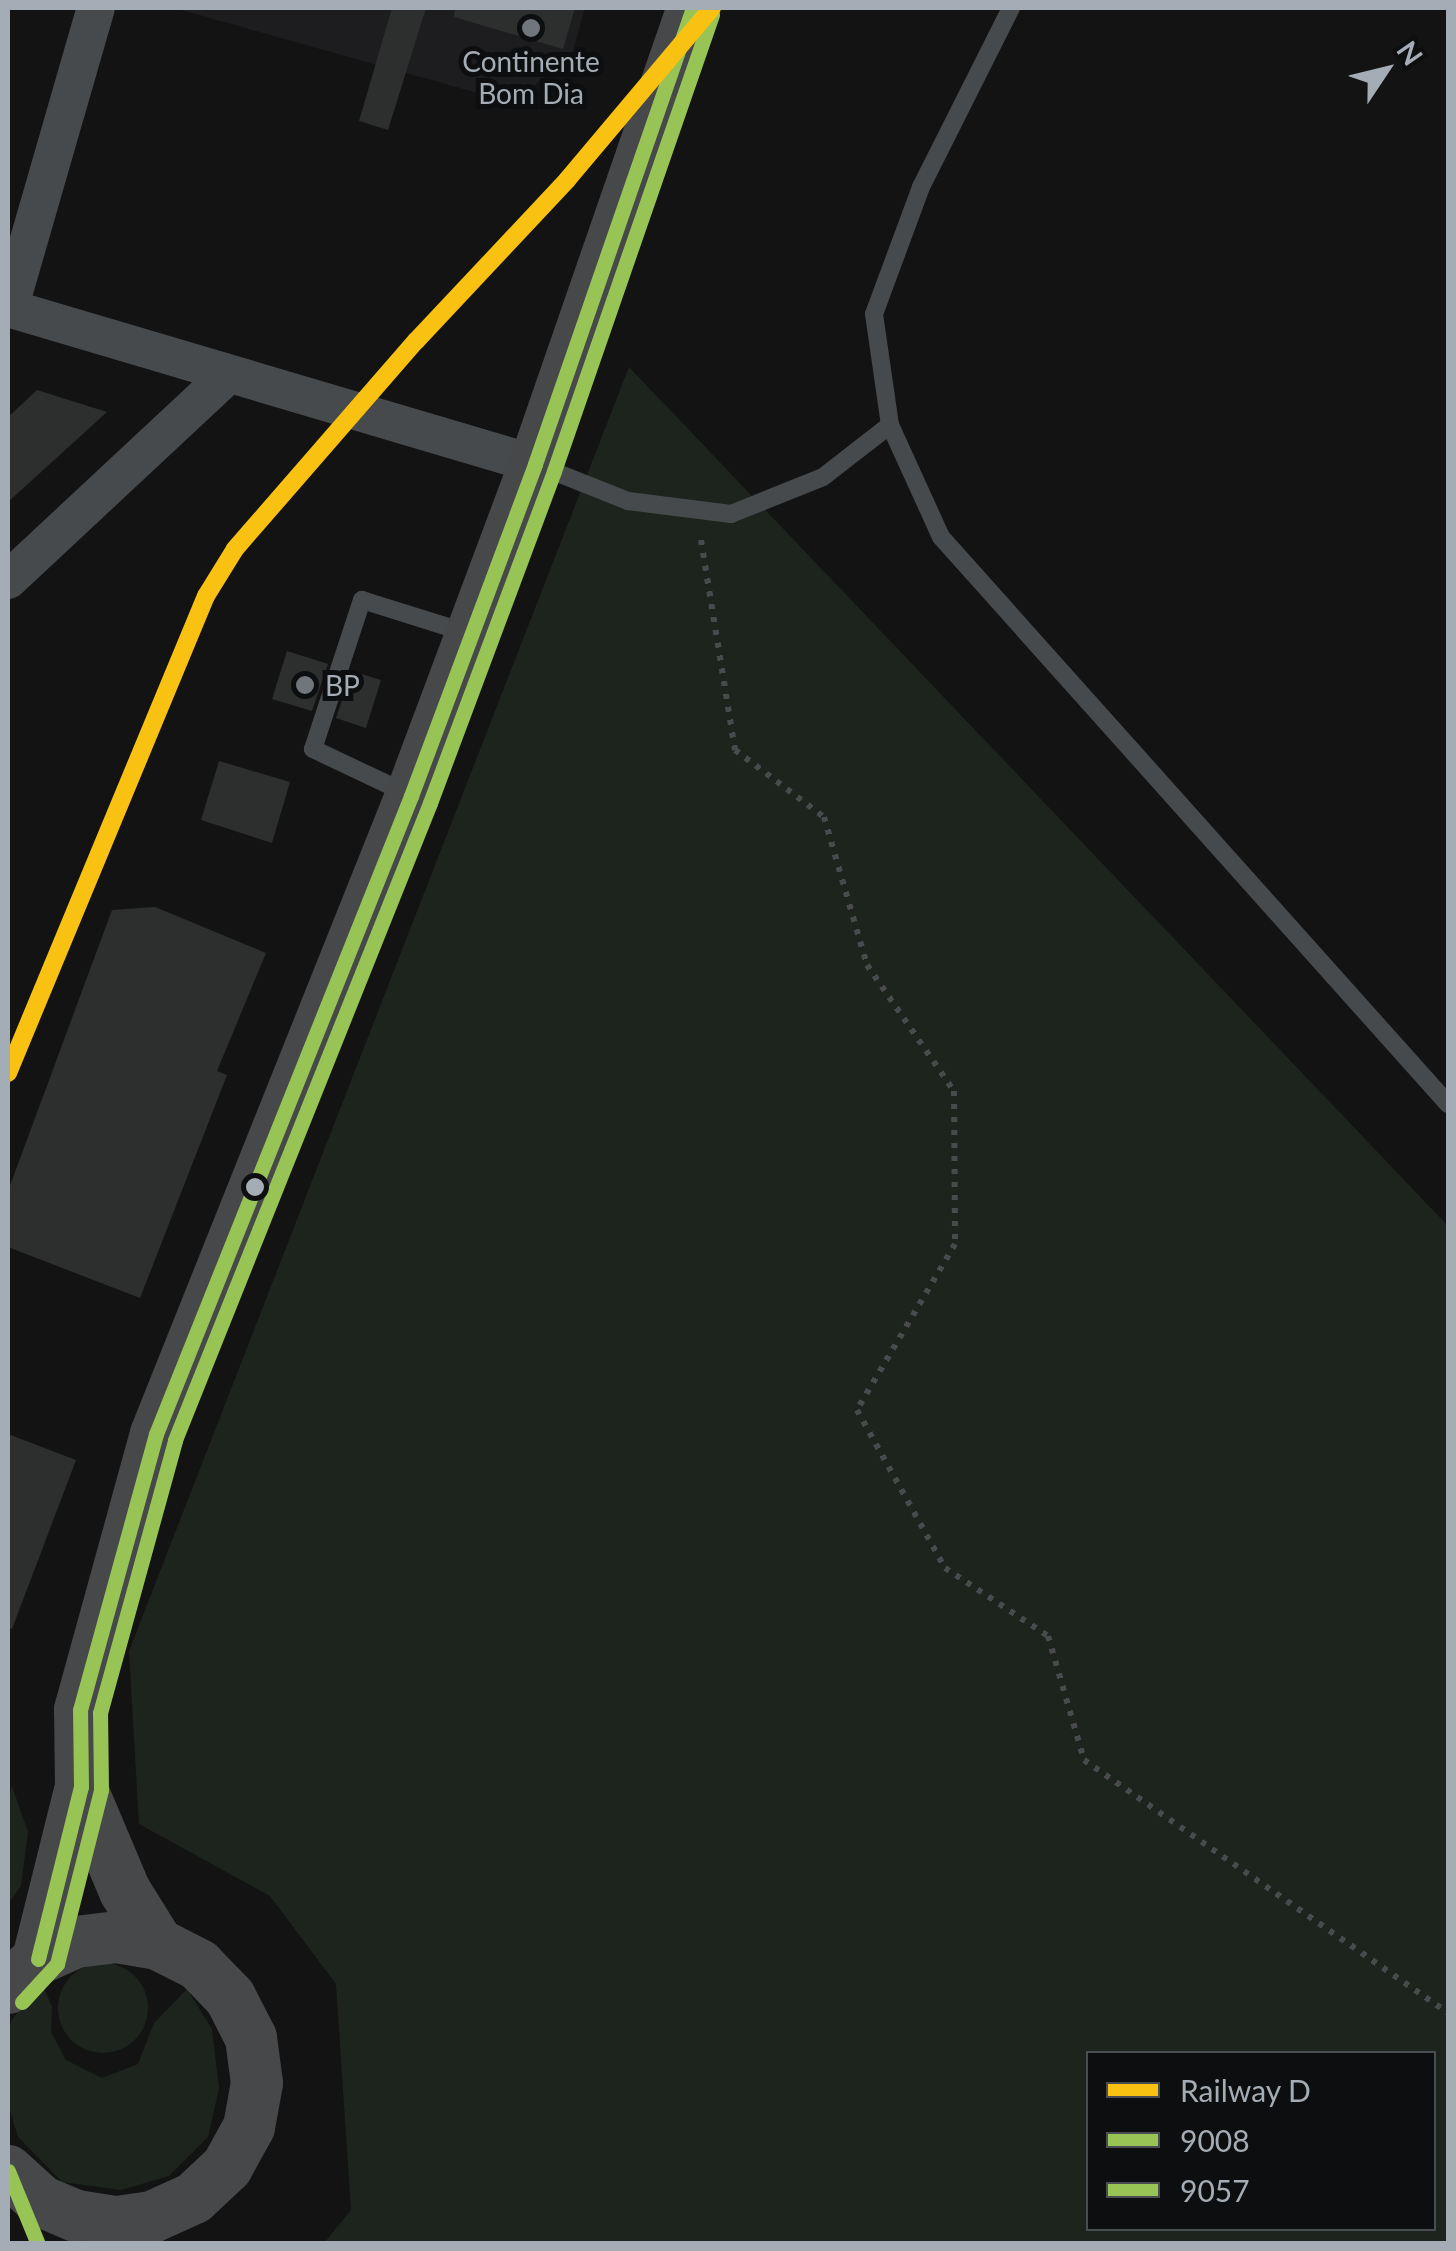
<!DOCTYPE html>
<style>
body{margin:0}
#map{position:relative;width:1456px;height:2251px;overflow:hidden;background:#131313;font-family:Lato,sans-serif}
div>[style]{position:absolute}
.built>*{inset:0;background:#1d1d1f}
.green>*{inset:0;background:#1d241d}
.round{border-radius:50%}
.building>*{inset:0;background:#2d2e2e}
.path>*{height:6px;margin-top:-3px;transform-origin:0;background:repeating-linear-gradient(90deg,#494a4e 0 5px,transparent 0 13px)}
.lane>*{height:18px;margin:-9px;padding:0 9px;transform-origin:9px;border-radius:9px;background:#474a4c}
.street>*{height:38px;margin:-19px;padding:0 19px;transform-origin:19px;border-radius:19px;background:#474a4c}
.secondary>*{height:52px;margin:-26px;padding:0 26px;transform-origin:26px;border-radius:26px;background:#46484a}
.bus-1>*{height:15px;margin:-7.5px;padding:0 7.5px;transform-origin:7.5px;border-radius:7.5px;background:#98c455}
.bus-2>*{height:15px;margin:-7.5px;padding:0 7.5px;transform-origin:7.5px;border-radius:7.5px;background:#98c455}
.rail-1>*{height:18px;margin:-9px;padding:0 9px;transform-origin:9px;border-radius:9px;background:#f9c212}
.dots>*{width:28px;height:28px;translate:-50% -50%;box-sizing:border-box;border:5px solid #0d0e0f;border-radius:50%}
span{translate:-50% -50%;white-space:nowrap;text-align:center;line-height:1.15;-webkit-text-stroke:10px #0d0e0f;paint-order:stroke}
.poi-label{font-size:28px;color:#a4acb5}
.left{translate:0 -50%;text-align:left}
.frame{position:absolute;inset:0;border:10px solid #a4acb5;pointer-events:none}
.legend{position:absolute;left:1086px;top:2051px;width:350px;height:180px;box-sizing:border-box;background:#0d0e0f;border:2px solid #494d51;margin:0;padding:12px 18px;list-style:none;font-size:30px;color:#a4acb5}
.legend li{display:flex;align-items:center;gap:20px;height:50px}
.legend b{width:50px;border:2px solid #494d51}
.north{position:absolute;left:1336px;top:20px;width:100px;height:100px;-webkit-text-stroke:8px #0d0e0f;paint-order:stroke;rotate:55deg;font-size:28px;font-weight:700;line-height:40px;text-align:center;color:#a4acb5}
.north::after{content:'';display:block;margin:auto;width:35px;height:45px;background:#a4acb5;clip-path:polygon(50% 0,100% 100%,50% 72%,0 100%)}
</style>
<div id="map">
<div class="built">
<i style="clip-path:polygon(174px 8px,585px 8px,570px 61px,539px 81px,517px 104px)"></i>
</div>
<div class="green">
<i style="clip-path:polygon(evenodd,629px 367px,1448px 1226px,1448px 2243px,324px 2243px,351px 2210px,336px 1984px,270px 1896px,139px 1824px,129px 1651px,629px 367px,1088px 2054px,1434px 2054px,1434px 2228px,1088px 2228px,1088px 2054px)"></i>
<i style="clip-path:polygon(12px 1786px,28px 1832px,21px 1886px,8px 1904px,8px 1799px)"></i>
<i class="round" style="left:58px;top:1963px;width:90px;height:90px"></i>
<i style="clip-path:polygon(41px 1981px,52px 2007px,51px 2032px,66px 2060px,102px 2078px,138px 2064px,154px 2023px,187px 1989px,212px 2029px,219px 2088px,208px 2137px,169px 2176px,121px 2190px,62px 2182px,18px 2137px,8px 2104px,8px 2040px,11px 2021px)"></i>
</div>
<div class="building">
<i style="clip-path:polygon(392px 8px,426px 8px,388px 130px,359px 121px)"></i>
<i style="clip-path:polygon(455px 8px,575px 8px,563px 49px,454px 17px)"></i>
<i style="clip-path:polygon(37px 390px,107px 412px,8px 502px,8px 417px)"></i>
<i style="clip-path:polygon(287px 651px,328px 664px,312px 711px,272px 699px)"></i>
<i style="clip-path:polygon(352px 671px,381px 680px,366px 728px,336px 718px)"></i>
<i style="clip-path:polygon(219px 761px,290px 782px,272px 843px,201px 820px)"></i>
<i style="clip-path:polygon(155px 907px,266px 953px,217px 1071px,227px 1075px,140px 1298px,8px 1247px,8px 1191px,112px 910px)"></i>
<i style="clip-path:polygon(8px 1434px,76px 1460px,12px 1629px,8px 1628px)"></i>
</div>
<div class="path">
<i style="left:701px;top:540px;width:213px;rotate:80.8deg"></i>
<i style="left:735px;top:750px;width:111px;rotate:37deg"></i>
<i style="left:824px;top:817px;width:154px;rotate:73.8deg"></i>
<i style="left:867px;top:965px;width:153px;rotate:55.4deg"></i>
<i style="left:954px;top:1091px;width:153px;rotate:89.6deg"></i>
<i style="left:955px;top:1244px;width:193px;rotate:120.6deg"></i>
<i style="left:857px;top:1410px;width:181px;rotate:60.9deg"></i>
<i style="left:945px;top:1568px;width:123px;rotate:33.4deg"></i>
<i style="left:1048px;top:1636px;width:129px;rotate:73.8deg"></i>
<i style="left:1084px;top:1760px;width:443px;rotate:34.8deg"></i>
</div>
<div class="lane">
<i style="left:1011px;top:8px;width:200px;rotate:116.7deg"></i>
<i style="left:921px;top:187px;width:135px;rotate:110.3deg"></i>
<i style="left:874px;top:314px;width:112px;rotate:81.8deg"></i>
<i style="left:890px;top:425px;width:123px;rotate:65.5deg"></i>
<i style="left:941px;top:537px;width:761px;rotate:48.2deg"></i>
<i style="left:540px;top:466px;width:95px;rotate:21.7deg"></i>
<i style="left:628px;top:501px;width:104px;rotate:7.2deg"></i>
<i style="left:731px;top:514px;width:99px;rotate:-21.9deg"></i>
<i style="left:823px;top:477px;width:85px;rotate:-37.8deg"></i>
<i style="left:406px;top:793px;width:103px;rotate:-154.7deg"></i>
<i style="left:313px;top:749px;width:157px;rotate:-71.8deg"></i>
<i style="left:362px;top:600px;width:110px;rotate:17.4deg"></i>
</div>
<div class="street">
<i style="left:8px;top:308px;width:550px;rotate:16.49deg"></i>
<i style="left:9px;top:309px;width:313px;rotate:-73.9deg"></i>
<i style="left:8px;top:580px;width:301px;rotate:-43deg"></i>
</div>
<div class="secondary">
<i style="left:81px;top:1787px;width:113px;rotate:67.1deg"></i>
<i style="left:125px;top:1891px;width:62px;rotate:58.1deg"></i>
<i style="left:38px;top:1959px;width:177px;rotate:-76deg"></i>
<i style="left:81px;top:1787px;width:77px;rotate:-90.7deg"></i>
<i style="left:80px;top:1710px;width:286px;rotate:-74.6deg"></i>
<i style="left:156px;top:1434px;width:687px;rotate:-68.21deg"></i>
<i style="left:411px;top:796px;width:354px;rotate:-69.5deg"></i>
<i style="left:535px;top:464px;width:483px;rotate:-70.9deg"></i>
<i style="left:8px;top:1988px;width:42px;rotate:-44deg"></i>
<i style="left:38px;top:1959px;width:42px;rotate:-24.1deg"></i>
<i style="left:76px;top:1942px;width:41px;rotate:-7deg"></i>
<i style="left:117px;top:1937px;width:42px;rotate:9.7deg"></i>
<i style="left:158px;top:1944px;width:46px;rotate:27.1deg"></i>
<i style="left:199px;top:1965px;width:45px;rotate:45.9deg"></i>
<i style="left:230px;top:1997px;width:46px;rotate:62.9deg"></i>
<i style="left:251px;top:2038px;width:45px;rotate:82.4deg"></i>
<i style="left:257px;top:2083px;width:45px;rotate:100.3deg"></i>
<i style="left:249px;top:2127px;width:46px;rotate:118.8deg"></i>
<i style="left:227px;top:2167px;width:45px;rotate:136.8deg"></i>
<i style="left:194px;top:2198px;width:46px;rotate:155.7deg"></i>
<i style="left:152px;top:2217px;width:37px;rotate:172deg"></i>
<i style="left:115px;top:2222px;width:39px;rotate:-171deg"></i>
<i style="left:76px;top:2216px;width:38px;rotate:-157deg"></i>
<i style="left:41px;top:2201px;width:45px;rotate:-137.7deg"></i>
</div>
<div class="bus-1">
<i style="left:38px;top:1959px;width:177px;rotate:-76deg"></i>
<i style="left:81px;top:1787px;width:77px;rotate:-90.7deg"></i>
<i style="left:80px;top:1710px;width:286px;rotate:-74.6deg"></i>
<i style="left:156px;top:1434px;width:687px;rotate:-68.21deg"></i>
<i style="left:411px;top:796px;width:354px;rotate:-69.5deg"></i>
<i style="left:535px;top:464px;width:483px;rotate:-70.9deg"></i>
<i style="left:8px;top:2171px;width:79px;rotate:67.7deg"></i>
</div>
<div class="bus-2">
<i style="left:22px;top:2002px;width:52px;rotate:-47.4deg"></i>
<i style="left:57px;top:1964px;width:179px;rotate:-75.8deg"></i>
<i style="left:101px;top:1790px;width:77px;rotate:-90.7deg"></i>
<i style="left:100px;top:1713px;width:283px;rotate:-74.6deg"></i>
<i style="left:175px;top:1440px;width:686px;rotate:-68.18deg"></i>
<i style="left:430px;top:803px;width:354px;rotate:-69.5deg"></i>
<i style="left:554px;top:471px;width:483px;rotate:-70.9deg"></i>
</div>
<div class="rail-1">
<i style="left:8px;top:1073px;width:516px;rotate:-67.46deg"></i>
<i style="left:206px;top:596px;width:55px;rotate:-58.3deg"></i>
<i style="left:235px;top:549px;width:276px;rotate:-49deg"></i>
<i style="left:416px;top:341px;width:221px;rotate:-46.8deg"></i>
<i style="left:567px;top:180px;width:225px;rotate:-49.9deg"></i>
</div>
<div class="dots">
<i style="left:531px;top:28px;background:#71767c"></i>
<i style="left:305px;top:685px;background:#71767c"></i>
<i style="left:255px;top:1187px;background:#a4acb5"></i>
</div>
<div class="poi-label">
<span style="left:531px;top:77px">Continente<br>Bom Dia</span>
<span class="left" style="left:325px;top:685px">BP</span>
</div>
<div class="frame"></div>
<ul class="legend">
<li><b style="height:12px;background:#f9c212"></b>Railway D</li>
<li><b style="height:12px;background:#98c455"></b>9008</li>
<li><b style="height:12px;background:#98c455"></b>9057</li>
</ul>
<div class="north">N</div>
</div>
